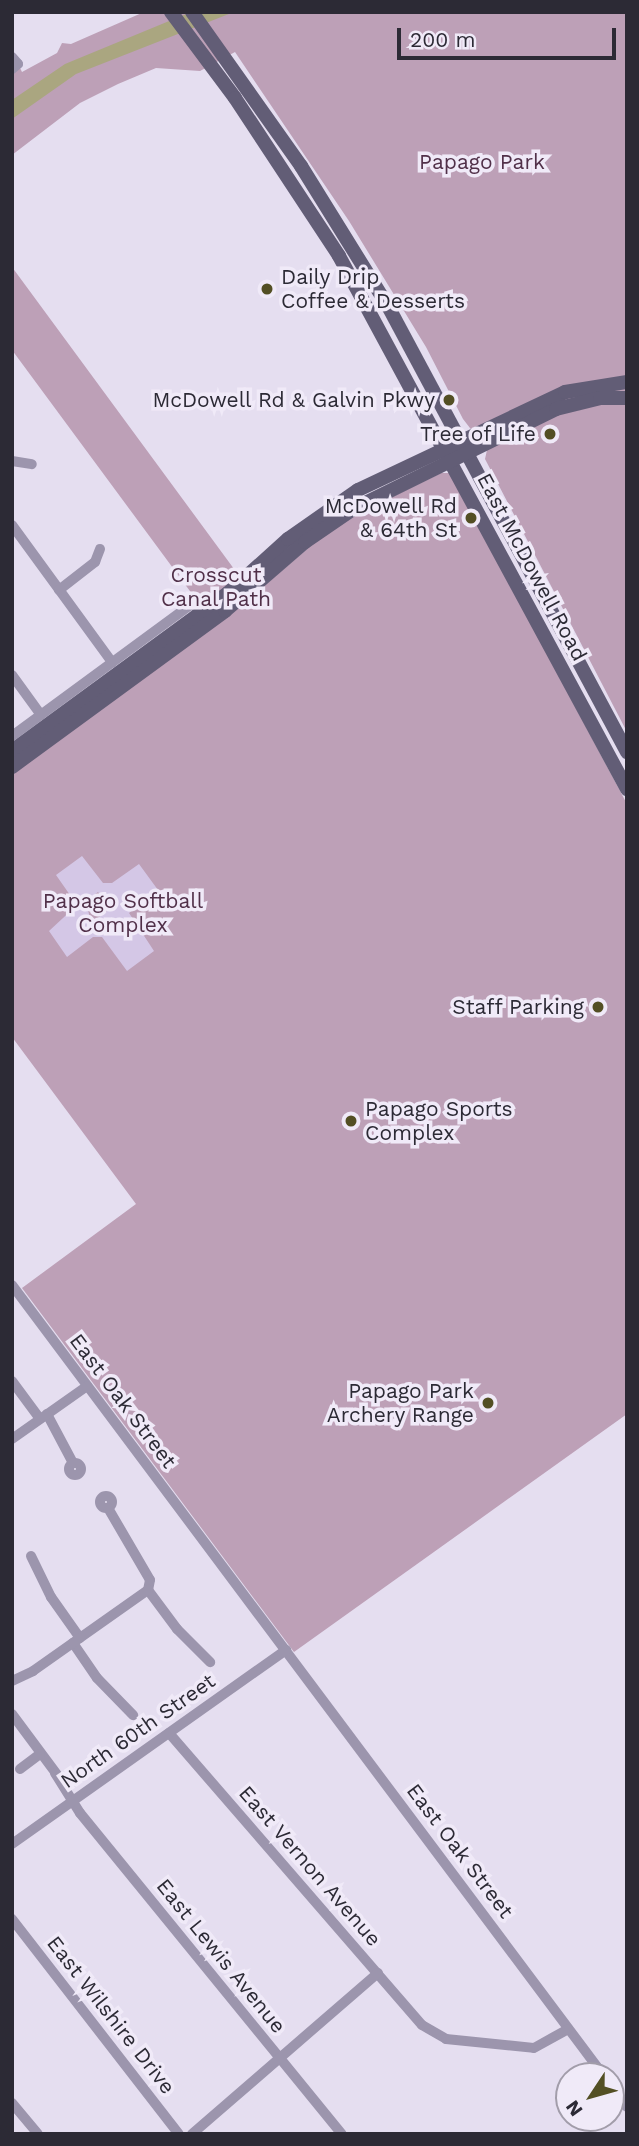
<!DOCTYPE html>
<style>
body{margin:0}
#map{position:relative;width:639px;height:2146px;overflow:hidden;background:#e5def0;font-family:"Work Sans",sans-serif}
div>[style]{position:absolute}
.green>*{inset:0;background:#bda0b7}
.plaza>*{inset:0;background:#d4c7e6}
.water>*{inset:0;background:#aaa680}
.minor>*{height:10px;margin:-5px;padding:0 5px;transform-origin:5px;border-radius:5px;background:#9c95ad}
.minor>.ring{margin:-5px;padding:0;box-sizing:content-box;background:none;border:10px solid #9c95ad;border-radius:50%}
.major>*{height:14px;margin:-7px;padding:0 7px;transform-origin:7px;border-radius:7px;background:#625d76}
.dots>*{width:19px;height:19px;translate:-50% -50%;box-sizing:border-box;border:4px solid #f0eaf8;border-radius:50%}
span{translate:-50% -50%;white-space:nowrap;text-align:center;line-height:1.15;-webkit-text-stroke:7px #f0eaf8;paint-order:stroke}
.park-label{font-size:21px;color:#513049}
.poi-label{font-size:21px;color:#2c2a35}
.left{translate:0 -50%;text-align:left}
.right{translate:-100% -50%;text-align:right}
.street-label{font-size:21px;color:#2c2a35}
.frame{position:absolute;inset:0;border:14px solid #2c2a35;pointer-events:none}
.north{position:absolute;left:555px;top:2062px;width:70px;height:70px;box-sizing:border-box;background:#f0eaf8;border:2px solid #a29daa;border-radius:50%;rotate:234deg;font-size:19px;font-weight:700;line-height:28px;text-align:center;color:#2c2a35}
.north::after{content:'';display:block;margin:auto;width:24px;height:32px;background:#534f24;clip-path:polygon(50% 0,100% 100%,50% 72%,0 100%)}
.scale{position:absolute;left:397px;top:28px;width:219px;height:32px;box-sizing:border-box;border:4px solid #2c2a35;border-top:0;padding-left:9px;font-size:21px;line-height:24px;white-space:nowrap;color:#2c2a35;-webkit-text-stroke:5px #f0eaf8;paint-order:stroke}
</style>
<div id="map">
<div class="green">
<i style="clip-path:polygon(144px 12px,627px 12px,627px 732px,485px 459px,487px 450px,463px 419px,426px 347px,349px 221px,235px 52px,200px 71px,156px 68px,118px 84px,80px 103px,12px 155px,12px 69px,18px 64px,22px 72px,57px 53px,62px 43px,71px 44px)"></i>
<i style="clip-path:polygon(12px 267px,237px 573px,250px 598px,335px 525px,441px 473px,451px 473px,627px 804px,627px 1414px,294px 1652px,22px 1288px,136px 1204px,12px 1037px,12px 772px,215px 625px,12px 350px)"></i>
</div>
<div class="plaza">
<i style="clip-path:polygon(evenodd,82px 856px,103px 883px,112px 883px,139px 864px,158px 890px,129px 913px,154px 951px,127px 971px,102px 937px,93px 937px,67px 957px,49px 931px,77px 905px,56px 875px,82px 856px,98px 892px,110px 909px,91px 923px,86px 901px,98px 892px)"></i>
</div>
<div class="water">
<i style="clip-path:polygon(191px 12px,234px 12px,76px 74px,12px 119px,12px 100px,65px 64px)"></i>
</div>
<div class="minor">
<i style="left:12px;top:57px;width:9px;rotate:49deg"></i>
<i style="left:18px;top:64px;width:8px;rotate:140deg"></i>
<i style="left:12px;top:461px;width:20px;rotate:9deg"></i>
<i style="left:12px;top:525px;width:170px;rotate:53.9deg"></i>
<i style="left:59px;top:590px;width:46px;rotate:-37.9deg"></i>
<i style="left:95px;top:562px;width:14px;rotate:-69deg"></i>
<i style="left:12px;top:675px;width:49px;rotate:54.1deg"></i>
<i style="left:12px;top:736px;width:225px;rotate:-36.3deg"></i>
<i style="left:193px;top:603px;width:13px;rotate:58deg"></i>
<i style="left:12px;top:1285px;width:988px;rotate:53.19deg"></i>
<i style="left:12px;top:1381px;width:47px;rotate:53.6deg"></i>
<i style="left:47px;top:1414px;width:55px;rotate:62deg"></i>
<i style="left:12px;top:1439px;width:92px;rotate:-35.2deg"></i>
<i class="ring" style="left:69px;top:1463px;width:2px;height:2px"></i>
<i class="ring" style="left:100px;top:1496px;width:2px;height:2px"></i>
<i style="left:108px;top:1508px;width:83px;rotate:59.7deg"></i>
<i style="left:150px;top:1580px;width:10px;rotate:101deg"></i>
<i style="left:148px;top:1590px;width:49px;rotate:53.4deg"></i>
<i style="left:177px;top:1629px;width:47px;rotate:45deg"></i>
<i style="left:31px;top:1556px;width:46px;rotate:64deg"></i>
<i style="left:51px;top:1597px;width:50px;rotate:54.7deg"></i>
<i style="left:73px;top:1643px;width:42px;rotate:55.6deg"></i>
<i style="left:97px;top:1678px;width:52px;rotate:45.8deg"></i>
<i style="left:12px;top:1681px;width:23px;rotate:-25deg"></i>
<i style="left:33px;top:1671px;width:141px;rotate:-35.2deg"></i>
<i style="left:12px;top:1714px;width:77px;rotate:53.4deg"></i>
<i style="left:169px;top:1733px;width:386px;rotate:49.1deg"></i>
<i style="left:422px;top:2025px;width:28px;rotate:30deg"></i>
<i style="left:446px;top:2039px;width:88px;rotate:5.8deg"></i>
<i style="left:534px;top:2048px;width:39px;rotate:-29deg"></i>
<i style="left:20px;top:1769px;width:25px;rotate:-37deg"></i>
<i style="left:55px;top:1773px;width:47px;rotate:58deg"></i>
<i style="left:80px;top:1813px;width:414px;rotate:50.8deg"></i>
<i style="left:12px;top:1844px;width:336px;rotate:-35.3deg"></i>
<i style="left:12px;top:1919px;width:272px;rotate:52.2deg"></i>
<i style="left:611px;top:2086px;width:26px;rotate:53deg"></i>
<i style="left:12px;top:2103px;width:40px;rotate:50deg"></i>
<i style="left:192px;top:2134px;width:246px;rotate:-40.9deg"></i>
</div>
<div class="major">
<i style="left:171px;top:12px;width:107px;rotate:53.3deg"></i>
<i style="left:235px;top:98px;width:189px;rotate:56.6deg"></i>
<i style="left:339px;top:256px;width:606px;rotate:61.62deg"></i>
<i style="left:192px;top:12px;width:189px;rotate:54.7deg"></i>
<i style="left:301px;top:166px;width:167px;rotate:58.2deg"></i>
<i style="left:389px;top:308px;width:504px;rotate:61.81deg"></i>
<i style="left:12px;top:751px;width:268px;rotate:-36.2deg"></i>
<i style="left:228px;top:593px;width:81px;rotate:-42deg"></i>
<i style="left:288px;top:539px;width:85px;rotate:-35deg"></i>
<i style="left:358px;top:490px;width:229px;rotate:-25.3deg"></i>
<i style="left:565px;top:392px;width:63px;rotate:-9.2deg"></i>
<i style="left:12px;top:767px;width:264px;rotate:-36.2deg"></i>
<i style="left:225px;top:611px;width:106px;rotate:-40.8deg"></i>
<i style="left:305px;top:542px;width:58px;rotate:-34.5deg"></i>
<i style="left:353px;top:509px;width:226px;rotate:-26.2deg"></i>
<i style="left:556px;top:409px;width:45px;rotate:-14deg"></i>
<i style="left:600px;top:398px;width:27px"></i>
</div>
<div class="dots">
<i style="left:267px;top:289px;background:#534f24"></i>
<i style="left:449px;top:400px;background:#534f24"></i>
<i style="left:550px;top:434px;background:#534f24"></i>
<i style="left:471px;top:518px;background:#534f24"></i>
<i style="left:598px;top:1007px;background:#534f24"></i>
<i style="left:351px;top:1121px;background:#534f24"></i>
<i style="left:488px;top:1403px;background:#534f24"></i>
</div>
<div class="park-label">
<span style="left:482px;top:162px">Papago Park</span>
<span style="left:216px;top:587px">Crosscut<br>Canal Path</span>
<span style="left:123px;top:913px">Papago Softball<br>Complex</span>
</div>
<div class="poi-label">
<span class="left" style="left:281px;top:289px">Daily Drip<br>Coffee &amp; Desserts</span>
<span class="right" style="left:435px;top:400px">McDowell Rd &amp; Galvin Pkwy</span>
<span class="right" style="left:536px;top:434px">Tree of Life</span>
<span class="right" style="left:457px;top:518px">McDowell Rd<br>&amp; 64th St</span>
<span class="right" style="left:584px;top:1007px">Staff Parking</span>
<span class="left" style="left:365px;top:1121px">Papago Sports<br>Complex</span>
<span class="right" style="left:474px;top:1403px">Papago Park<br>Archery Range</span>
</div>
<div class="street-label">
<span style="left:532px;top:567px;rotate:62deg">East McDowell Road</span>
<span style="left:123px;top:1401px;rotate:53deg">East Oak Street</span>
<span style="left:138px;top:1731px;rotate:-35deg">North 60th Street</span>
<span style="left:460px;top:1851px;rotate:53deg">East Oak Street</span>
<span style="left:310px;top:1866px;rotate:49deg">East Vernon Avenue</span>
<span style="left:221px;top:1956px;rotate:51deg">East Lewis Avenue</span>
<span style="left:111px;top:2015px;rotate:52deg">East Wilshire Drive</span>
</div>
<div class="frame"></div>
<div class="north">N</div>
<div class="scale">200 m</div>
</div>
